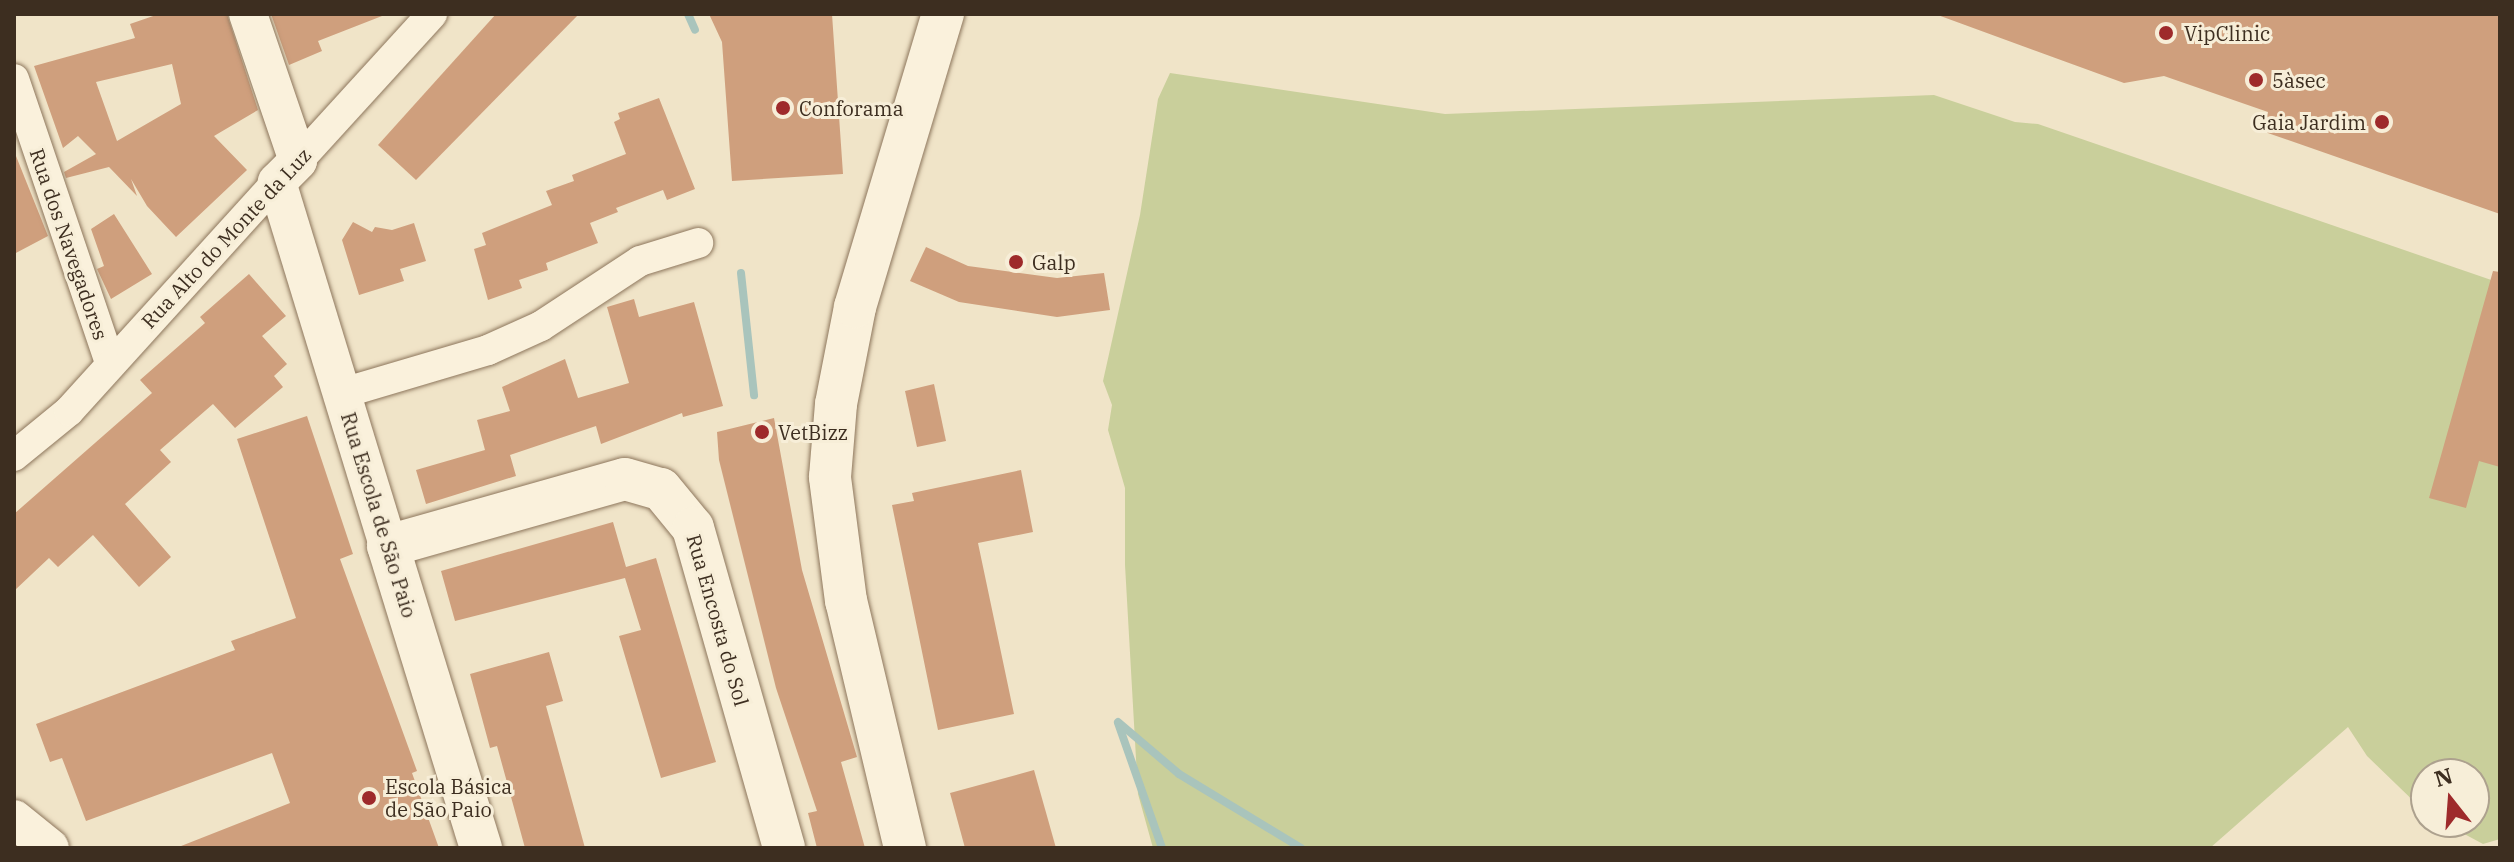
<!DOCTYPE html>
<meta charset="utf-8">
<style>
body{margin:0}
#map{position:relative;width:2514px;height:862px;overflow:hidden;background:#f0e4c8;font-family:"IBM Plex Serif",serif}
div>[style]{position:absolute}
.green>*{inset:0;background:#c9cf9b}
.stream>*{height:8px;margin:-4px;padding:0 4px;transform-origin:4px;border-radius:4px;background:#a9c4bc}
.building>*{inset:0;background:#cf9f7d}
.roads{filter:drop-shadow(0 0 2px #8d765c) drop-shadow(0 0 2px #8d765c)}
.minor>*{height:30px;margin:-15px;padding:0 15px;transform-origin:15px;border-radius:15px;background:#faf1dc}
.tertiary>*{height:38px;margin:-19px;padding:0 19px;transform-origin:19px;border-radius:19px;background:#faf1dc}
.secondary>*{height:42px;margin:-21px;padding:0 21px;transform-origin:21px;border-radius:21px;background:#faf1dc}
.dots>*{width:22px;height:22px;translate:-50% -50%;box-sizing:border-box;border:4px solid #f7eed8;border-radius:50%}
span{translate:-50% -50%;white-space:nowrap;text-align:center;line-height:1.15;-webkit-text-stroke:6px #f7eed8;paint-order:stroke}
.poi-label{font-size:20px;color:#3d2e20}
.left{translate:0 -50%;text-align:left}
.right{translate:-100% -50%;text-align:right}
.street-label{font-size:20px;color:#3d2e20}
.frame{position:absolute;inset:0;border:16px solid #3d2e20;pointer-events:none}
.north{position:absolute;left:2410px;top:758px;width:80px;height:80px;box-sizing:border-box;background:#f7eed8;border:2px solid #ada18e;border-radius:50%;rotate:343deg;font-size:22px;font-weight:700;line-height:32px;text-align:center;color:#3d2e20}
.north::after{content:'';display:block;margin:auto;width:28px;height:36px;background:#9e2a2b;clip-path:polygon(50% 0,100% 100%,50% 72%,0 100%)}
</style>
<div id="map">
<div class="green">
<i style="clip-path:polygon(1170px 73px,1445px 114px,1934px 95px,2015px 122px,2038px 124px,2500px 283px,2500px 839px,2483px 844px,2442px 822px,2474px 822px,2474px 774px,2426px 774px,2426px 813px,2367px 756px,2348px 727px,2210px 848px,1153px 848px,1138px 794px,1125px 565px,1125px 488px,1108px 430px,1112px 405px,1103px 381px,1140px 215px,1158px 99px)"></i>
</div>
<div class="stream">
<i style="left:688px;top:14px;width:17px;rotate:66deg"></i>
<i style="left:741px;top:273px;width:123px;rotate:83.9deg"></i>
<i style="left:1118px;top:722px;width:80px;rotate:40.4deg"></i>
<i style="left:1179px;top:774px;width:143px;rotate:31.2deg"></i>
<i style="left:1118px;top:723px;width:133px;rotate:70.6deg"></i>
</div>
<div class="building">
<i style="clip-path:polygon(evenodd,159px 14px,227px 14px,258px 110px,214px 136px,247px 170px,176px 237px,147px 206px,131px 179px,137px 196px,109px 167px,66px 178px,64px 172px,96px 154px,78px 136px,63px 148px,34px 66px,135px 38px,130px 24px,159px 14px,172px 64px,181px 104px,117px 141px,96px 82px,172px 64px)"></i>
<i style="clip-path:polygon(271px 14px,381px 14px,382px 16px,318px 41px,322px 51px,289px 65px)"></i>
<i style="clip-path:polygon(496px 14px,579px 14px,416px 180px,378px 145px)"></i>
<i style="clip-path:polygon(709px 14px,832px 14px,843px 174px,732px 181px,722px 42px)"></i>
<i style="clip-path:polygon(1935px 14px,2500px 14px,2500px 214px,2262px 131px,2268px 112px,2164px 76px,2124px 83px)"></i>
<i style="clip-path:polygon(659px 98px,695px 189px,667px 200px,663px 190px,616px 208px,618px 212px,590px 223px,598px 243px,546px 263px,548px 270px,519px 280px,522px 288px,488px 300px,474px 249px,486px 245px,482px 233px,552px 205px,546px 191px,574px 181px,572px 175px,626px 154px,614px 122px,620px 119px,618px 113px)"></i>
<i style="clip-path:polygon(14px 151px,48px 236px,14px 254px)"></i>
<i style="clip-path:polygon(114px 214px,152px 274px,111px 299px,97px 269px,104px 266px,91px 229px)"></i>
<i style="clip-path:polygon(353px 222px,372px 232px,375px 227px,392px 230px,414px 223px,426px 261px,400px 269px,404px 281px,359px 295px,342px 240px)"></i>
<i style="clip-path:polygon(926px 247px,968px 266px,1057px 278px,1104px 273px,1110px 310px,1057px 317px,959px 302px,910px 281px)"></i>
<i style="clip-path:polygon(2493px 271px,2500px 272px,2500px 467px,2479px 461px,2466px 508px,2429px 498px)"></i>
<i style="clip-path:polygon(249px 274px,286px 316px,262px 336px,287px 364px,274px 376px,283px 387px,235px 428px,213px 404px,160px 450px,171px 462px,125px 504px,171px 557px,139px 587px,93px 535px,58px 567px,49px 558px,14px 591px,14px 514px,152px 393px,140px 380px,205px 323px,200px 317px)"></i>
<i style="clip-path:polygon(634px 299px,639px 317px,694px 302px,723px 406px,683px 417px,682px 413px,601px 444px,596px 426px,510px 455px,516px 476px,426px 504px,416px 470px,485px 450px,477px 420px,510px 411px,502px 387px,565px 359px,578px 398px,629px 383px,607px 307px)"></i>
<i style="clip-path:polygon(934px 384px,946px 441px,917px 447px,905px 391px)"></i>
<i style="clip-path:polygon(307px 416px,353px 554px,340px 559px,417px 771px,412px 773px,439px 848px,176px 848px,290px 803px,272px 753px,86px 821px,62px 758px,50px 762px,36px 724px,235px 650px,231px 641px,296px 618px,237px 439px)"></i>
<i style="clip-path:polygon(774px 418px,802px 570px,857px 757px,841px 762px,865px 848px,817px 848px,808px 813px,817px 811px,776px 688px,719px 460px,717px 432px)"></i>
<i style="clip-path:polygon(1021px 470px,1033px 532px,978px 543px,1014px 714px,938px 730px,892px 505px,914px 501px,912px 493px)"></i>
<i style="clip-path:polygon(613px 522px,626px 567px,656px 558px,716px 762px,661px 778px,619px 636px,641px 630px,625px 578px,455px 621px,441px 571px)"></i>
<i style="clip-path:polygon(549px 652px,563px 701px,546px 706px,585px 848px,525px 848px,497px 746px,490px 748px,470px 674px)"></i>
<i style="clip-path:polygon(1034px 770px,1056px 848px,965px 848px,950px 793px)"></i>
</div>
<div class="roads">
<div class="minor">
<i style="left:14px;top:79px;width:300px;rotate:71.3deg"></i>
<i style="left:298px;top:161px;width:199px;rotate:-47.6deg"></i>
<i style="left:343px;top:393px;width:151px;rotate:-16.5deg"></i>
<i style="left:488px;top:350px;width:58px;rotate:-24.4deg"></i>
<i style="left:541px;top:326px;width:118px;rotate:-33.3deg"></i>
<i style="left:640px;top:261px;width:61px;rotate:-17.2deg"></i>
<i style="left:14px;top:456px;width:71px;rotate:-39.3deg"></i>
<i style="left:69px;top:411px;width:309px;rotate:-47.8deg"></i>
</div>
<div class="tertiary">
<i style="left:248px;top:14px;width:155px;rotate:71.2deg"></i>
<i style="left:298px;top:161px;width:30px;rotate:135deg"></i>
<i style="left:277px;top:182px;width:381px;rotate:73deg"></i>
<i style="left:14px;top:819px;width:46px;rotate:38.9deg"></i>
</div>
<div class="secondary">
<i style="left:481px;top:848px;width:316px;rotate:-107.1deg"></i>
<i style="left:388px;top:546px;width:246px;rotate:-15.8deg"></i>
<i style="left:625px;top:479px;width:37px;rotate:16deg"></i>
<i style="left:661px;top:489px;width:50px;rotate:50.6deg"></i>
<i style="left:693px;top:528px;width:333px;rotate:74.1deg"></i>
<i style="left:905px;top:848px;width:254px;rotate:-103.4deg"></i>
<i style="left:846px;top:601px;width:125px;rotate:-97.4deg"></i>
<i style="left:830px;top:477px;width:73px;rotate:-85.3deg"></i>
<i style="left:836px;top:404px;width:99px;rotate:-78.9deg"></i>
<i style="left:855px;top:307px;width:306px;rotate:-73.3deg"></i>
</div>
</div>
<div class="dots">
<i style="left:2166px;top:33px;background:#9e2a2b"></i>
<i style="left:2256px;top:80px;background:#9e2a2b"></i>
<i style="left:783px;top:108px;background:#9e2a2b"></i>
<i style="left:2382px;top:122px;background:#9e2a2b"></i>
<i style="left:1016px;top:262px;background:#9e2a2b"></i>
<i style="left:762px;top:432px;background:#9e2a2b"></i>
<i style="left:369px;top:798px;background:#9e2a2b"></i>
</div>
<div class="poi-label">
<span class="left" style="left:2184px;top:33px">VipClinic</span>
<span class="left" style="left:2272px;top:80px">5àsec</span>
<span class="left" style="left:799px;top:108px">Conforama</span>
<span class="right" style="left:2366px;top:122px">Gaia Jardim</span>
<span class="left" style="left:1032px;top:262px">Galp</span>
<span class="left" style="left:778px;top:432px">VetBizz</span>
<span class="left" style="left:385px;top:798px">Escola Básica<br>de São Paio</span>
</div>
<div class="street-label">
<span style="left:226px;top:238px;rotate:-47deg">Rua Alto do Monte da Luz</span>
<span style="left:69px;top:244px;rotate:71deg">Rua dos Navegadores</span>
<span style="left:379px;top:515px;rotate:73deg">Rua Escola de São Paio</span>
<span style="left:718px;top:620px;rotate:74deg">Rua Encosta do Sol</span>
</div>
<div class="frame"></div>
<div class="north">N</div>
</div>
